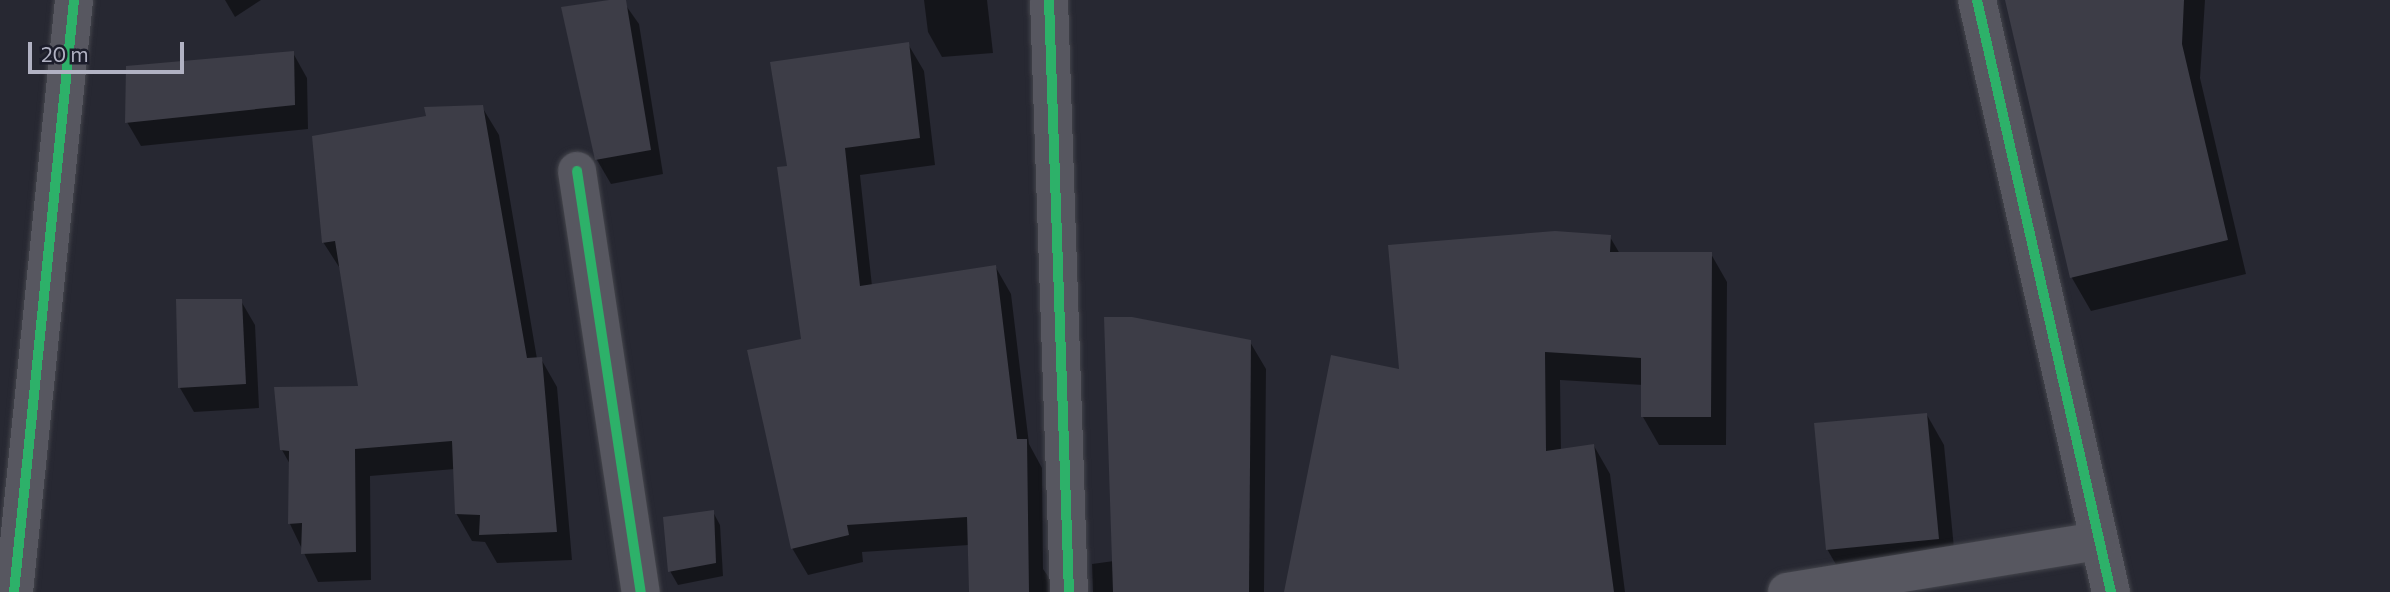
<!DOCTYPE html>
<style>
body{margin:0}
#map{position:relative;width:2390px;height:592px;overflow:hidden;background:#272832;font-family:Commissioner,sans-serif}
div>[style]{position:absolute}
.shadow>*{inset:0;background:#0007}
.building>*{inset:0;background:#3d3d47}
.roads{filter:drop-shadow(0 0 2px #44454c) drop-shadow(0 0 2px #44454c)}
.minor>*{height:38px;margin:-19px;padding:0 19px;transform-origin:19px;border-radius:19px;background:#575760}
.cycleway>*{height:10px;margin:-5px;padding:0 5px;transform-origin:5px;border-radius:5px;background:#2db169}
span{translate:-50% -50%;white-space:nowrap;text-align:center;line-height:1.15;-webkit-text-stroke:5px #1c1d2b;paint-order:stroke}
.scale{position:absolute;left:28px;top:42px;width:156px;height:32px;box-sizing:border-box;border:4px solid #b1b2c3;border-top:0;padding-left:9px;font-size:21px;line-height:24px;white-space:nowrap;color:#b1b2c3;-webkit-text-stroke:5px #1c1d2b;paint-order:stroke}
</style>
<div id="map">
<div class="shadow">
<i style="clip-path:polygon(225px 0,261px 0,235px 17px)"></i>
<i style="clip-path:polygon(622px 0,639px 24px,663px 174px,611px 184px,597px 160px)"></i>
<i style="clip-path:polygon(924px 0,987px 0,993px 53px,942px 57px,928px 32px)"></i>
<i style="clip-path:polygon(2006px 0,2205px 0,2200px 78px,2246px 274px,2091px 311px,2072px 278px)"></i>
<i style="clip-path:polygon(908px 44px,924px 71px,935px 165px,860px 175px,872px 286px,995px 266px,1011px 294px,1029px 444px,1042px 468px,1043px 569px,1059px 592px,971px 592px,969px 545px,862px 552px,863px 562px,808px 575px,792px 548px,803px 341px,789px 167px)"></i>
<i style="clip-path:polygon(293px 53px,307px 78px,308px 129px,141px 146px,127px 122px)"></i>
<i style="clip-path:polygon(482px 107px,499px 135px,537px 359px,541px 359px,557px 387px,572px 560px,497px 563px,485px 542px,472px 541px,456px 513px,455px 469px,370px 476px,371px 580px,318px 582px,290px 524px,291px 466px,282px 450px,360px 387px,341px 270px,323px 242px)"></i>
<i style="clip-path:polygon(1610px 237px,1620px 254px,1711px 254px,1727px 282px,1726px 445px,1659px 445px,1643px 417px,1643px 385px,1560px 380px,1561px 451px,1594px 446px,1610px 474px,1625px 592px,1286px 592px,1400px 371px)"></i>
<i style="clip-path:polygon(241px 301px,255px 325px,259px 408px,194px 412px,180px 388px)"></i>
<i style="clip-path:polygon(1250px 342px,1266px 369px,1264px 592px,1093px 592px,1092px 564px,1114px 561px)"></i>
<i style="clip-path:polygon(1927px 415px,1944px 445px,1956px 569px,1845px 580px,1827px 549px)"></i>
<i style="clip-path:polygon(713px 512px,720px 525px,723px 576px,678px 585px,670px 571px)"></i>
</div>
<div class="building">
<i style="clip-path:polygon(609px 0,626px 0,651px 150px,595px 160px,561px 7px)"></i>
<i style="clip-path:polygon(2005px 0,2184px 0,2182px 44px,2228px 240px,2070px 278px)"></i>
<i style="clip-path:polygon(909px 42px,920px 138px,845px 148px,860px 286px,996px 265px,1017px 439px,1027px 439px,1029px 592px,969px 592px,967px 517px,847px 525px,849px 535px,791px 549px,747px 350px,801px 339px,777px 167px,787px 166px,770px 62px)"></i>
<i style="clip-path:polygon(294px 51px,295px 105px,125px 123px,126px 66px)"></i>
<i style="clip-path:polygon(483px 105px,527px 358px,542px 357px,557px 532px,479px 535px,480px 515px,455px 514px,452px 441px,355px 449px,356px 552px,301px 554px,302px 523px,288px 524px,289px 451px,280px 450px,274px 387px,358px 386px,335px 241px,322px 243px,312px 136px,426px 116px,424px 107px)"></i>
<i style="clip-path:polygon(1555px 231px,1611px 235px,1610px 252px,1712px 252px,1711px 417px,1641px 417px,1641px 358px,1545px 352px,1546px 451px,1594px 444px,1614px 592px,1284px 592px,1331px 355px,1399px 369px,1388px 245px)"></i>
<i style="clip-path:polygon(176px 299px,242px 299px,246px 384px,178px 388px)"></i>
<i style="clip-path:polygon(1104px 317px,1132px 317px,1251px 340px,1249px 592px,1113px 592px)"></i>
<i style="clip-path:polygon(1927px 413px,1939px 539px,1826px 550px,1814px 423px)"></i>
<i style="clip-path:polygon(714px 510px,716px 563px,668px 572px,663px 517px)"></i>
</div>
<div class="roads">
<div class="minor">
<i style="left:1049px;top:0;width:592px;rotate:88.07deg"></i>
<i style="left:1977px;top:0;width:607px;rotate:77.25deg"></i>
<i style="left:577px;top:171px;width:426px;rotate:81.4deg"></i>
<i style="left:14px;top:592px;width:595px;rotate:-84.21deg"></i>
<i style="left:1787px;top:592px;width:316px;rotate:-9.3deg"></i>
</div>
</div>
<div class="cycleway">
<i style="left:1049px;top:0;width:592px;rotate:88.07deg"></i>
<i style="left:1977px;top:0;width:607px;rotate:77.25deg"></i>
<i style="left:577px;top:171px;width:426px;rotate:81.4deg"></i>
<i style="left:14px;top:592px;width:595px;rotate:-84.21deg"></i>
</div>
<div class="scale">20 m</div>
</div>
